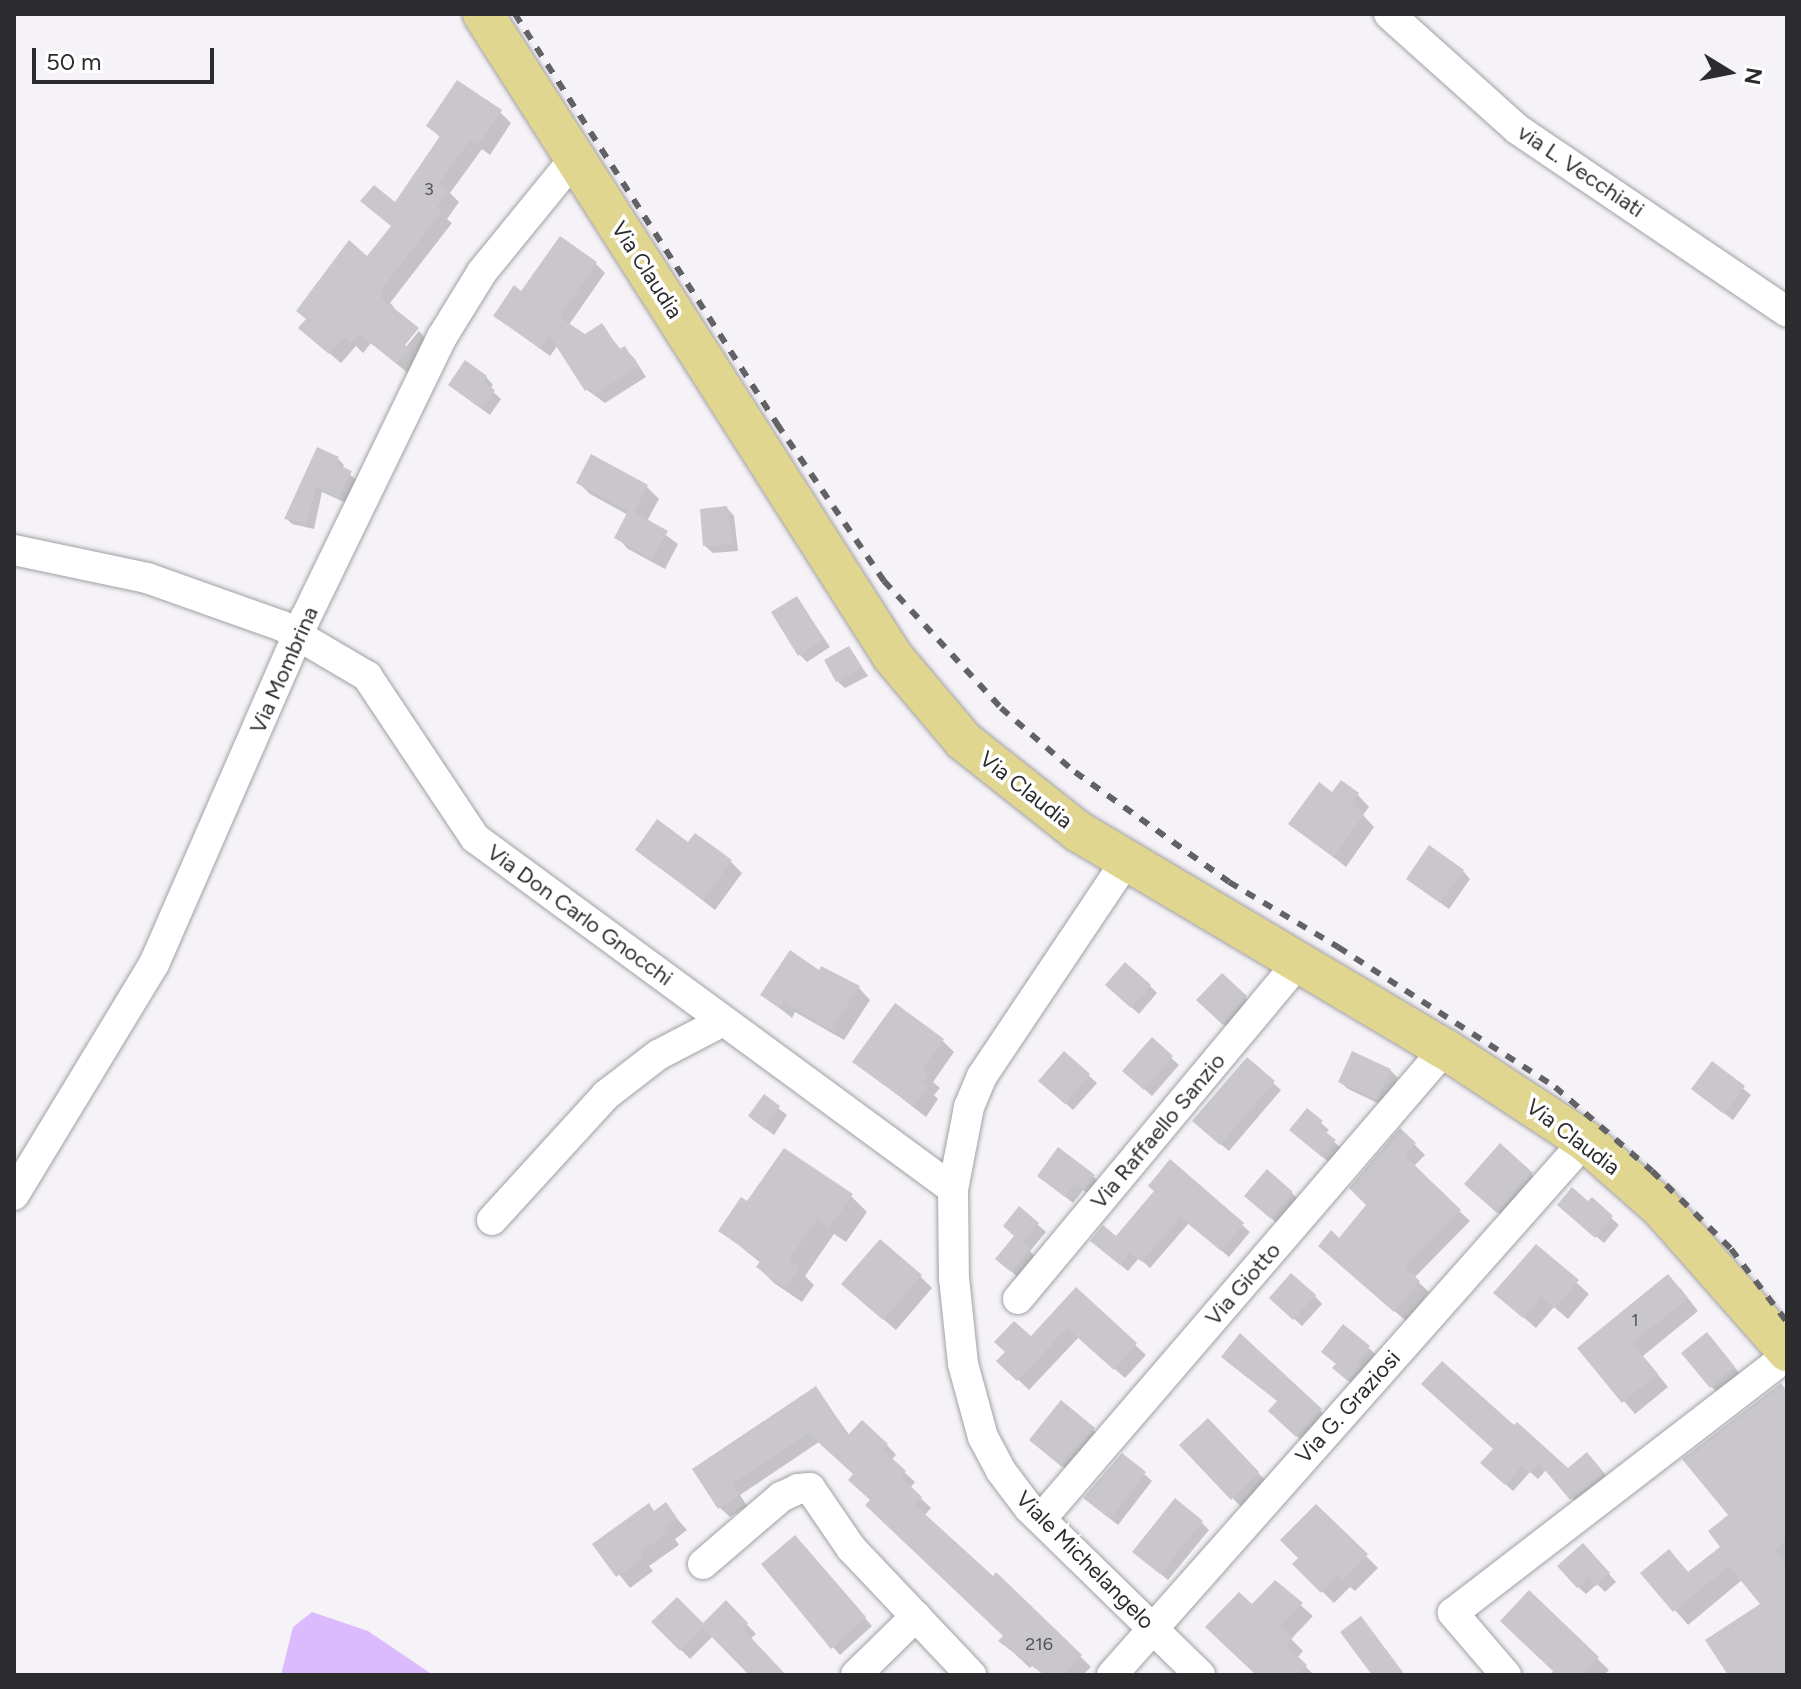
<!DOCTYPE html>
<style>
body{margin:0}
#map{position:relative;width:1801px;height:1689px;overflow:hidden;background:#f5f3f7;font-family:Figtree,sans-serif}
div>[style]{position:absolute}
.water>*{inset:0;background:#dbbbfe}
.shadow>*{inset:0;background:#0003}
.building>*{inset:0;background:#c9c7cb}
.roads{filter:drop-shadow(0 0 2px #a2a0a4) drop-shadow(0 0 2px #a2a0a4)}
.minor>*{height:30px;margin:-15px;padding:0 15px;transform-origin:15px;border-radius:15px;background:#fff}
.major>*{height:40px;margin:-20px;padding:0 20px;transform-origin:20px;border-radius:20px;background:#e1d690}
.rail>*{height:6px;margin-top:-3px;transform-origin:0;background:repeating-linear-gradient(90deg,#626163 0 10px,transparent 0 20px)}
span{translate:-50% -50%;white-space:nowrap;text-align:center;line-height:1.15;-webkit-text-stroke:7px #fff;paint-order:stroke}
.number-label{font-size:18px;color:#535254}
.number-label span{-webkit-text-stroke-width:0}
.street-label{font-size:22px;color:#2c2b2d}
.frame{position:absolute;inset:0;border:16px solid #2c2b2d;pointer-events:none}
.north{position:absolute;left:1689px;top:32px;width:80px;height:80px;-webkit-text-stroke:6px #fff;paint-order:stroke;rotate:100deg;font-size:22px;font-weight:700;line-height:32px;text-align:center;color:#2c2b2d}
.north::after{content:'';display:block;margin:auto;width:28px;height:36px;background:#2c2b2d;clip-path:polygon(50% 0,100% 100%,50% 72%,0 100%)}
.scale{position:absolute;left:32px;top:48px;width:182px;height:36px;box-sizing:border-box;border:4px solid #2c2b2d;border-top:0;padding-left:10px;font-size:24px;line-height:28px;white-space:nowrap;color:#2c2b2d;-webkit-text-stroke:6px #fff;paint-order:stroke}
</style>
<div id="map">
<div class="water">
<i style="clip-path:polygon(312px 1612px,368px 1631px,433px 1675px,281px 1675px,293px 1627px)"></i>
</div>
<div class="shadow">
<i style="clip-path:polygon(500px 112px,511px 123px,490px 155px,482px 149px,450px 193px,459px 202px,447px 219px,452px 223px,390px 303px,394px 307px,397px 351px,400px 354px,419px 331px,428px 341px,415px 357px,419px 361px,409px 374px,371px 343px,363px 353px,356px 346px,341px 363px,312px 339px,393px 227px,396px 205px,441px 138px,428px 126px)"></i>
<i style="clip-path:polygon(596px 264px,605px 273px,568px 326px,585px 337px,602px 326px,621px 350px,624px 348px,634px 358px,646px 377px,605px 403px,587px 390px,558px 345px,550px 356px,495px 316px,522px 293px)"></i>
<i style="clip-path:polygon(486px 377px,493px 385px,490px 389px,501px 399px,490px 415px,458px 392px)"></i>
<i style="clip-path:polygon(592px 456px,647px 487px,659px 499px,647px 521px,678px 544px,665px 569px,628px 549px,617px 537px,628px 515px,590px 494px,578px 482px)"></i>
<i style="clip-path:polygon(338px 459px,344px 465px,342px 469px,357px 480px,346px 503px,322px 492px,314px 529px,292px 524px,286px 518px)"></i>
<i style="clip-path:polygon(727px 508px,734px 516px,738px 551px,713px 553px,705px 546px)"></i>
<i style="clip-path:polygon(797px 598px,830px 647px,807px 662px,799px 654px)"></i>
<i style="clip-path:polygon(849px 648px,868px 676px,845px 688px,837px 681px)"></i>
<i style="clip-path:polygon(1333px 795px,1358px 795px,1369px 807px,1363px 815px,1374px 827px,1346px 867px,1291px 824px)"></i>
<i style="clip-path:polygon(688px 844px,731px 862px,742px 873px,715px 910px,638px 850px)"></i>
<i style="clip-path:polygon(1463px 871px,1470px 879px,1449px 909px,1408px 879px)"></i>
<i style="clip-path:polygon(822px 969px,859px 988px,870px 1000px,844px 1040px,795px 1012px,792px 1018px,763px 995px)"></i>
<i style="clip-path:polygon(1222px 976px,1253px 1005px,1231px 1031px,1199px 1000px)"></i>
<i style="clip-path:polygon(1150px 986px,1157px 993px,1139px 1014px,1115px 993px)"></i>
<i style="clip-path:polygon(1152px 1040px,1179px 1065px,1152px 1096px,1133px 1079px)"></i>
<i style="clip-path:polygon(943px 1041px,954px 1052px,933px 1082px,940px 1088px,934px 1095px,938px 1099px,926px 1117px,855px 1062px)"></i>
<i style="clip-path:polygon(1064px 1054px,1097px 1083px,1073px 1110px,1048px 1088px)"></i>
<i style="clip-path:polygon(1247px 1060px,1281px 1090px,1229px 1151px,1202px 1129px)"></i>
<i style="clip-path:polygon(1712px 1064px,1751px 1095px,1733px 1120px,1701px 1096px)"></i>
<i style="clip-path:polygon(1390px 1070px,1398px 1078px,1384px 1106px,1348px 1089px,1340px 1082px)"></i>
<i style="clip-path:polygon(764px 1097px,787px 1115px,774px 1135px,758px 1123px)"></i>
<i style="clip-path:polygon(1321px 1123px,1329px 1130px,1325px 1134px,1342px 1149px,1330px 1163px,1299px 1138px)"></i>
<i style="clip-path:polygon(1401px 1131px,1425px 1155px,1413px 1167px,1470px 1221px,1414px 1278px,1429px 1292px,1406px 1321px,1331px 1256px,1339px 1240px,1369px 1205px)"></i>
<i style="clip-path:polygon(1170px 1162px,1250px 1232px,1229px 1257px,1189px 1223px,1150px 1268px,1139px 1258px,1128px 1271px,1100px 1248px,1117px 1239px,1157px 1191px)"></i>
<i style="clip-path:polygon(1531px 1174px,1539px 1182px,1506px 1219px,1474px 1191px)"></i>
<i style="clip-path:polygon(1094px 1177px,1101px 1184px,1092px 1196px,1083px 1190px,1073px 1203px,1042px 1178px)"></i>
<i style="clip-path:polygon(1292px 1193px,1299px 1201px,1279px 1225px,1254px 1203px)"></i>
<i style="clip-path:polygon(851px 1196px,867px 1212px,846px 1242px,834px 1234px,805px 1276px,814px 1285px,802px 1302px,774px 1283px,758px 1267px,761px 1263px,721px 1231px,748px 1204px)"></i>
<i style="clip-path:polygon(1592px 1200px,1619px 1225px,1604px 1243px,1567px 1212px)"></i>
<i style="clip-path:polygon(1020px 1209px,1046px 1232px,1030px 1251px,1036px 1258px,1019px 1278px,1005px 1266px,1017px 1237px)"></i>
<i style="clip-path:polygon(1536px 1246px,1589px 1294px,1568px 1319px,1554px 1307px,1536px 1328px,1508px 1304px)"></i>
<i style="clip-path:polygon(920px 1276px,932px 1288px,896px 1330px,856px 1296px)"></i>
<i style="clip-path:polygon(1680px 1288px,1698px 1311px,1643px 1356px,1668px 1387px,1635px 1414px,1579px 1348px)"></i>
<i style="clip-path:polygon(1076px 1290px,1146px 1355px,1125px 1378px,1079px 1337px,1029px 1390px,999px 1361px,1031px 1339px)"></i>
<i style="clip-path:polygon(1315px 1296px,1322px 1304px,1302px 1326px,1279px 1305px)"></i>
<i style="clip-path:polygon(1240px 1336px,1328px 1418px,1304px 1443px,1271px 1411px,1279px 1402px)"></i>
<i style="clip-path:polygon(1714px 1342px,1741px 1375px,1718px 1394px,1711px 1386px)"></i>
<i style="clip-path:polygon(1369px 1348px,1376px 1355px,1357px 1388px,1342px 1375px)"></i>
<i style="clip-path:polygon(816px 1388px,850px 1436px,887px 1445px,896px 1455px,891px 1460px,915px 1482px,910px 1488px,931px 1508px,924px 1516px,994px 1579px,997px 1575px,1091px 1667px,1083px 1675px,1045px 1675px,1034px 1664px,1030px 1668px,1001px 1641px,1005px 1636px,872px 1500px,855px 1475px,819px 1442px,740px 1495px,747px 1506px,730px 1517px,720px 1508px,695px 1470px)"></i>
<i style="clip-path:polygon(1787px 1392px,1787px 1675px,1730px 1675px,1763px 1605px,1742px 1580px,1688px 1625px,1643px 1573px,1669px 1552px,1689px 1573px,1723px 1547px,1731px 1516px)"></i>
<i style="clip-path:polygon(1061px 1403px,1101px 1437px,1071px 1473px,1039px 1447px)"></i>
<i style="clip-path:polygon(1207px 1420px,1270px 1485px,1244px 1510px,1182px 1445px)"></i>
<i style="clip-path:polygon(1514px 1428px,1568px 1471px,1595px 1463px,1611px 1482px,1579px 1506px,1547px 1469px,1538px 1479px,1530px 1472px,1513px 1491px,1490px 1470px)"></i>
<i style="clip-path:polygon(1122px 1455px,1152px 1481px,1118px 1525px,1093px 1505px)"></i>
<i style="clip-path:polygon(648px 1505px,655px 1512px,665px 1505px,687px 1530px,675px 1539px,679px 1545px,649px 1566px,653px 1571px,630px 1588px,595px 1544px)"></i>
<i style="clip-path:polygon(1316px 1506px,1378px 1568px,1355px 1591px,1350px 1587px,1334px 1603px,1294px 1564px,1300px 1558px)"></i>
<i style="clip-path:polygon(1202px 1523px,1209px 1530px,1168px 1580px,1142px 1559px)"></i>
<i style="clip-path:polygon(802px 1545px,872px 1626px,840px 1655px,833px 1647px)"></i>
<i style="clip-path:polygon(1591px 1553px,1616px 1582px,1605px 1592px,1597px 1584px,1586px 1594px,1578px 1587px)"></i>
<i style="clip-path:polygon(1275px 1583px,1313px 1616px,1291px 1639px,1303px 1651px,1297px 1658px,1314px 1675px,1258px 1675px,1252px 1607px)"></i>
<i style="clip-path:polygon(1529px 1593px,1609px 1670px,1604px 1675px,1550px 1675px,1554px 1670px)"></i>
<i style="clip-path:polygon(726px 1603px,756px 1634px,750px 1639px,784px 1675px,748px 1675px,750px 1673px,713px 1636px,690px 1659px,654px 1622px,703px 1626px)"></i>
</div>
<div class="building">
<i style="clip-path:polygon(457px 80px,502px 110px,478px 145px,470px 140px,439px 183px,449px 190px,437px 207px,442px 211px,380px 291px,384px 294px,381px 298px,419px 328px,405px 345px,410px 348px,397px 364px,359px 334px,352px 343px,344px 337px,329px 354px,298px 328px,306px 319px,296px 311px,349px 240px,367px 256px,391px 226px,360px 201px,374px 185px,395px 202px,440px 136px,426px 126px)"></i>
<i style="clip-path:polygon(560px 236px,597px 262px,559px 317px,585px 334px,602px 323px,619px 349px,625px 346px,638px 367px,594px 395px,590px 388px,585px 391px,549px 335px,540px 348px,493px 316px,514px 285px,521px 291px)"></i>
<i style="clip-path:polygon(465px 360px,487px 376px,483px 382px,495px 390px,482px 409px,448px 385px)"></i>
<i style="clip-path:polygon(317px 447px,339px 457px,336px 464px,352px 471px,339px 498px,316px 487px,307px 523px,284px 519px)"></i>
<i style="clip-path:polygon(591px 454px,648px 485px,634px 512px,668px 531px,652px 559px,614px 538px,628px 511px,576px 483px)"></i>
<i style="clip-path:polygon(727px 506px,732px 544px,703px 546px,700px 509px)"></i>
<i style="clip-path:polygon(797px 596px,824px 639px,798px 656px,771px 612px)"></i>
<i style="clip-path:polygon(849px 646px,862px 667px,836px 682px,824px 660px)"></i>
<i style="clip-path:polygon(1341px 780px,1359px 793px,1351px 804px,1364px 814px,1333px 857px,1288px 824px,1319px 782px,1332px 792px)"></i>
<i style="clip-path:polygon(657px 819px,688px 842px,695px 833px,732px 860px,703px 900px,635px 850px)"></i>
<i style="clip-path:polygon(1429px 845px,1464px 870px,1440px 903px,1406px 879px)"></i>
<i style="clip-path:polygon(790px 950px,819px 970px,821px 966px,860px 986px,831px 1030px,783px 1002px,779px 1008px,760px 995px)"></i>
<i style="clip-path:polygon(1125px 962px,1151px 985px,1131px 1008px,1105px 985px)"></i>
<i style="clip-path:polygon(1222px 973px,1247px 996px,1223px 1025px,1196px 1000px)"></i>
<i style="clip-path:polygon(895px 1003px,944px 1039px,922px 1069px,929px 1075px,923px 1083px,928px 1086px,913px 1106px,852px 1062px)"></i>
<i style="clip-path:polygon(1152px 1037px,1173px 1056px,1144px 1090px,1122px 1071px)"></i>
<i style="clip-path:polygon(1064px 1051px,1090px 1074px,1065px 1104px,1038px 1081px)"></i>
<i style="clip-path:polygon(1352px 1051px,1391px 1069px,1377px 1100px,1338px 1082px)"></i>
<i style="clip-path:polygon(1247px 1057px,1275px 1081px,1220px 1145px,1192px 1121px)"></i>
<i style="clip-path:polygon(1712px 1061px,1745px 1086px,1724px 1114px,1691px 1089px)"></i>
<i style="clip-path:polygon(764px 1094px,780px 1106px,765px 1129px,748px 1116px)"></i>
<i style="clip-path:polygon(1307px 1108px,1323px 1121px,1318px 1126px,1336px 1140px,1322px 1157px,1289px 1130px)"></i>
<i style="clip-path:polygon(1400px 1128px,1416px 1143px,1404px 1155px,1461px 1210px,1404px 1267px,1420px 1281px,1394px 1312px,1318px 1246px,1331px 1230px,1339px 1238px,1366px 1205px,1349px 1188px)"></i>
<i style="clip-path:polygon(1500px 1143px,1533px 1173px,1497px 1213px,1464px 1184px)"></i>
<i style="clip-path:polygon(1058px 1147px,1095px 1175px,1084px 1190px,1075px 1184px,1065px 1197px,1037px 1176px)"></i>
<i style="clip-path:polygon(784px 1148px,853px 1194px,829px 1228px,817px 1219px,789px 1260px,800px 1267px,785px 1288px,756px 1267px,761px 1260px,718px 1231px,741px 1197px,747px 1201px)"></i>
<i style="clip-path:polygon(1170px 1159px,1244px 1223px,1221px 1251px,1180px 1217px,1142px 1262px,1130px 1252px,1120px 1265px,1090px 1241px,1103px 1225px,1116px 1236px,1154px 1191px,1148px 1186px)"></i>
<i style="clip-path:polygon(1267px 1169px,1293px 1192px,1271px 1219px,1244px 1196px)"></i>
<i style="clip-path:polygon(1572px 1187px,1588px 1201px,1592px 1197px,1613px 1216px,1595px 1238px,1557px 1205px)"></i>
<i style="clip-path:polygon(1019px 1206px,1039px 1223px,1023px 1243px,1030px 1249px,1011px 1272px,995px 1259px,1014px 1236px,1003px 1226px)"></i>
<i style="clip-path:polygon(880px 1239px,922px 1275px,883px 1320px,841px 1284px)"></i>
<i style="clip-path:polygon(1536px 1244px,1579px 1280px,1555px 1308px,1541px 1297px,1523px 1318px,1493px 1293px)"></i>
<i style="clip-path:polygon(1291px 1273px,1316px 1295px,1293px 1320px,1269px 1298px)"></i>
<i style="clip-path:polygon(1668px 1274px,1688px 1298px,1632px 1343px,1658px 1374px,1622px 1403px,1577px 1348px)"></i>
<i style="clip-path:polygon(1076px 1287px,1137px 1343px,1114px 1370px,1067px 1328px,1017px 1381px,996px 1361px,1005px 1352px,994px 1342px,1014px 1321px,1031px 1336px)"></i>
<i style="clip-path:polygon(1343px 1324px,1370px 1346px,1357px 1362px,1362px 1366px,1348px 1381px,1332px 1368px,1336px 1364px,1321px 1352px)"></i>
<i style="clip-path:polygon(1707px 1332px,1735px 1367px,1710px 1388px,1681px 1353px)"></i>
<i style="clip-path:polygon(1240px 1333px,1322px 1409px,1296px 1437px,1268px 1411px,1277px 1401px,1221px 1357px)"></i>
<i style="clip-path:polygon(1442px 1361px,1514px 1425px,1517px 1422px,1568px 1468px,1587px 1452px,1605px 1474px,1570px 1500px,1539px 1463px,1530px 1473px,1522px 1466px,1505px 1485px,1480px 1463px,1493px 1449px,1421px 1384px)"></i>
<i style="clip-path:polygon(1781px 1383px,1787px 1391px,1787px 1539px,1774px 1549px,1787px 1565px,1787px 1675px,1728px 1675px,1705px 1640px,1760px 1604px,1729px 1566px,1673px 1612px,1640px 1573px,1669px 1549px,1688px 1572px,1720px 1547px,1708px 1531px,1728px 1515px,1682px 1459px)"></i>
<i style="clip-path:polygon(816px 1386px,848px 1435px,862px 1420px,888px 1444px,882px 1449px,906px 1471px,901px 1477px,922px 1497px,915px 1505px,993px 1576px,996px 1572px,1082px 1655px,1064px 1675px,1044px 1675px,998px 1641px,1003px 1636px,865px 1505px,870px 1500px,848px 1480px,853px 1474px,808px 1433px,732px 1484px,739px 1495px,718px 1509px,692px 1469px)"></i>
<i style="clip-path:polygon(1061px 1400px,1095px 1428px,1062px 1467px,1029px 1440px)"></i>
<i style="clip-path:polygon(1208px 1418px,1259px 1472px,1231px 1500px,1179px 1445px)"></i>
<i style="clip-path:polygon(1122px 1453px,1146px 1472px,1110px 1519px,1083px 1498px)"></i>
<i style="clip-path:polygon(1175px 1498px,1203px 1521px,1160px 1574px,1132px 1552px)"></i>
<i style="clip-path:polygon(666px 1502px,677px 1518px,665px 1527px,669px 1532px,639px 1553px,643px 1558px,616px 1577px,592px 1544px,649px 1503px,654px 1511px)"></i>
<i style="clip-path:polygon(1316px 1504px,1368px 1554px,1342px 1581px,1337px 1576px,1321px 1593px,1292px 1564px,1298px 1558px,1280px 1540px)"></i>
<i style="clip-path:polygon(795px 1535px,866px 1617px,831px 1649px,761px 1564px)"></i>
<i style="clip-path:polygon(1583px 1543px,1610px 1573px,1596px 1586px,1589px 1577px,1577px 1588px,1557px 1566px)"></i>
<i style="clip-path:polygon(1275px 1580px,1303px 1603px,1280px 1626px,1293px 1638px,1286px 1645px,1307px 1665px,1298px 1675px,1256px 1675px,1205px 1627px,1239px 1592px,1252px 1604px)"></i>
<i style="clip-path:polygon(1529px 1590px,1599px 1657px,1582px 1675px,1557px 1675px,1500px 1621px)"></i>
<i style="clip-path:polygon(677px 1597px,703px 1623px,726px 1600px,748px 1623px,743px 1629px,786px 1675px,749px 1675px,703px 1628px,680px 1651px,651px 1622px)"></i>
<i style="clip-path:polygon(1361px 1616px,1405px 1675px,1372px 1675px,1340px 1632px)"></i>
</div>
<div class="roads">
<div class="minor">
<i style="left:1389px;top:14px;width:172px;rotate:41.9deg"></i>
<i style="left:1517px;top:129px;width:326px;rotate:34.1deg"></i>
<i style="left:14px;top:550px;width:136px;rotate:11.9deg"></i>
<i style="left:147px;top:578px;width:143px;rotate:19.6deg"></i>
<i style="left:282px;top:626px;width:99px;rotate:30.5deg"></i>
<i style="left:367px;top:676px;width:195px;rotate:56.3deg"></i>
<i style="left:475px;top:838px;width:593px;rotate:36.29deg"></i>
<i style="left:1126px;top:861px;width:259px;rotate:123.8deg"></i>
<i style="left:982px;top:1076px;width:34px;rotate:113deg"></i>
<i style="left:969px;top:1107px;width:84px;rotate:101deg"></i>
<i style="left:953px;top:1189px;width:89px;rotate:89.4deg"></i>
<i style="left:954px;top:1278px;width:86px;rotate:84deg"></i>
<i style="left:963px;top:1364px;width:76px;rotate:74.7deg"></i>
<i style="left:983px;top:1437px;width:38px;rotate:62deg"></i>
<i style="left:1001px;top:1471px;width:46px;rotate:52.9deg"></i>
<i style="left:1029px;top:1508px;width:239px;rotate:44.3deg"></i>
<i style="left:14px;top:1195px;width:270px;rotate:-58.8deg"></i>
<i style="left:154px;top:964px;width:377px;rotate:-66.4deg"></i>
<i style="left:305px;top:619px;width:314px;rotate:-64.1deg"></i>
<i style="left:442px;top:337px;width:76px;rotate:-58.4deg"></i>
<i style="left:482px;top:272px;width:147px;rotate:-50.8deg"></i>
<i style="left:492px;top:1220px;width:169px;rotate:-47.6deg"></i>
<i style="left:606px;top:1095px;width:66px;rotate:-37.6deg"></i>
<i style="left:658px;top:1055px;width:73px;rotate:-27.6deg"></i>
<i style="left:1018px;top:1299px;width:439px;rotate:-50.2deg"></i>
<i style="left:1041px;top:1519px;width:620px;rotate:-49.32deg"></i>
<i style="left:703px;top:1564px;width:103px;rotate:-40.7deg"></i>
<i style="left:781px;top:1497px;width:19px;rotate:-25deg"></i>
<i style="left:798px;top:1489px;width:12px;rotate:-5deg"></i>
<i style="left:810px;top:1488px;width:73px;rotate:55.7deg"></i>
<i style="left:851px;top:1548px;width:175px;rotate:46.6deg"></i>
<i style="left:856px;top:1675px;width:84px;rotate:-44.5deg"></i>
<i style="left:1112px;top:1675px;width:713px;rotate:-48.47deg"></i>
<i style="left:1506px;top:1675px;width:82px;rotate:-130.5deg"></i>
<i style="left:1453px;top:1613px;width:421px;rotate:-37.6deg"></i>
</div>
<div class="major">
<i style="left:483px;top:14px;width:763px;rotate:57.48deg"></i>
<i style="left:893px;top:657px;width:110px;rotate:49.8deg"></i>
<i style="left:964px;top:741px;width:147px;rotate:38.4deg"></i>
<i style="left:1079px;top:832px;width:425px;rotate:30.7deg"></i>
<i style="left:1445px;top:1049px;width:168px;rotate:33.3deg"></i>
<i style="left:1585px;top:1141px;width:101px;rotate:41.4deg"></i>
<i style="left:1661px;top:1208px;width:191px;rotate:48.6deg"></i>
</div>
</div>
<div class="rail">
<i style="left:515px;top:14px;width:487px;rotate:57.4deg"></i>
<i style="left:777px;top:424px;width:190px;rotate:55.7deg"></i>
<i style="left:884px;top:581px;width:173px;rotate:47.3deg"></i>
<i style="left:1001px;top:708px;width:98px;rotate:40.9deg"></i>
<i style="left:1075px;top:772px;width:189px;rotate:35.5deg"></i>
<i style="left:1229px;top:882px;width:127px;rotate:30.8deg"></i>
<i style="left:1338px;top:947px;width:258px;rotate:32.8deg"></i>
<i style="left:1555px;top:1087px;width:128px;rotate:40.9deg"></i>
<i style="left:1652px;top:1171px;width:111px;rotate:44.6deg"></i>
<i style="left:1731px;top:1249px;width:92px;rotate:52.5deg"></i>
</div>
<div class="number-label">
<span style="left:429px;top:189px">3</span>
<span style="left:1635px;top:1320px">1</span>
<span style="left:1039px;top:1644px">216</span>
</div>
<div class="street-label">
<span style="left:1581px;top:171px;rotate:34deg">via L. Vecchiati</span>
<span style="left:647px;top:270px;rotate:57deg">Via Claudia</span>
<span style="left:284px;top:670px;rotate:-66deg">Via Mombrina</span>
<span style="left:1026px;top:790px;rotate:38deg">Via Claudia</span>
<span style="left:580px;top:915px;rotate:36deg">Via Don Carlo Gnocchi</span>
<span style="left:1158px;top:1131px;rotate:-50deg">Via Raffaello Sanzio</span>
<span style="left:1573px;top:1137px;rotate:37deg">Via Claudia</span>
<span style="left:1243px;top:1284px;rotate:-49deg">Via Giotto</span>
<span style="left:1348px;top:1407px;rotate:-48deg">Via G. Graziosi</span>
<span style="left:1085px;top:1560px;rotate:45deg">Viale Michelangelo</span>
</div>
<div class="frame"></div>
<div class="north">N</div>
<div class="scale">50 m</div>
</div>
